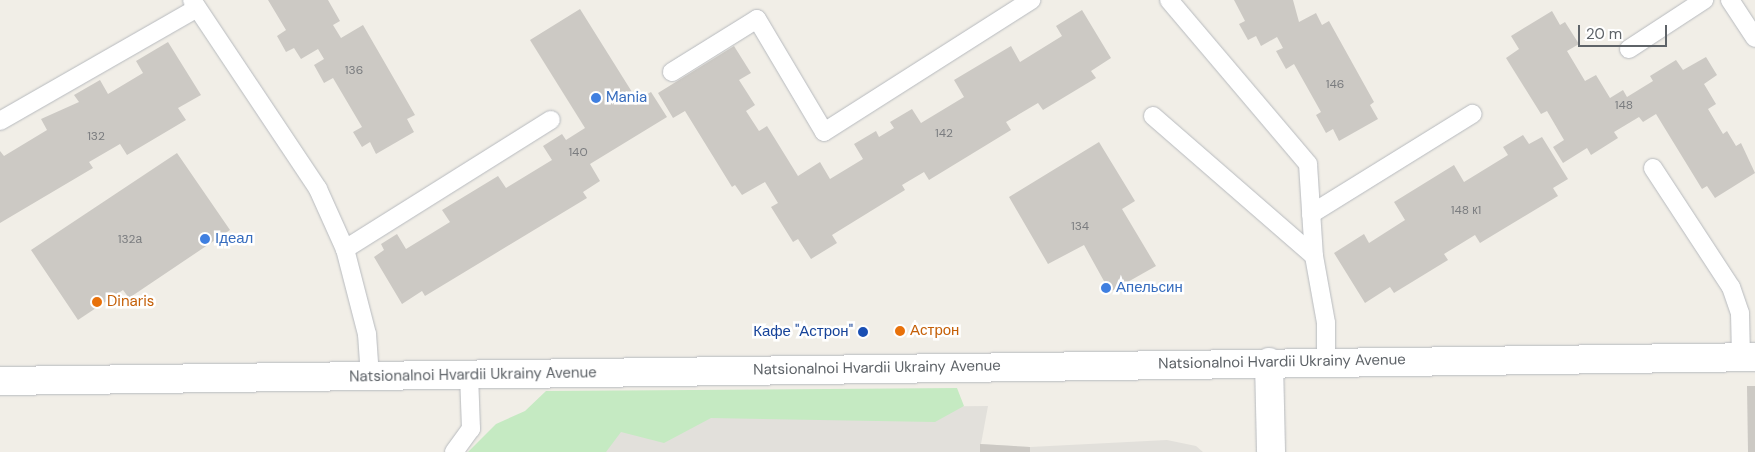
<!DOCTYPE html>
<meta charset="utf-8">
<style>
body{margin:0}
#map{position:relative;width:1755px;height:452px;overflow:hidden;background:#f1eee7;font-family:"DM Sans",sans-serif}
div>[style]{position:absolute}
.industrial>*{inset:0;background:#e2e0db}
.green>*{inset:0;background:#c5eac2}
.building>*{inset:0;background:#ccc9c4}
.roads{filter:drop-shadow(0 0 1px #b7babe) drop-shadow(0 0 1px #b7babe)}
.service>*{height:18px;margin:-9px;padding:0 9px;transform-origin:9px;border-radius:9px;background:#fff}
.minor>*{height:28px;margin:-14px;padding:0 14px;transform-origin:14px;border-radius:14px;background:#fff}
.tertiary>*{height:28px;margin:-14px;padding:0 14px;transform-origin:14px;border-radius:14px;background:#fff}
.dots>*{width:14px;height:14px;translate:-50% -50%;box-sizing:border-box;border:2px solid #fff;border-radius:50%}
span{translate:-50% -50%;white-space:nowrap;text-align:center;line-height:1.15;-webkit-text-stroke:5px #fff;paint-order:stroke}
.number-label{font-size:12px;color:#7a7c7f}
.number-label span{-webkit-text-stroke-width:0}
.shop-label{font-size:15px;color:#366cbe}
.left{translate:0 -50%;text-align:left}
.food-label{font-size:15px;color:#c56008}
.transit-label{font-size:15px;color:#164399}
.right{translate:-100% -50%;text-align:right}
.street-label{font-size:15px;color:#5e6368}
.scale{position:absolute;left:1578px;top:25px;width:89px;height:22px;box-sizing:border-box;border:2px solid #5e6368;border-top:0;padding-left:6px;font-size:15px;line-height:18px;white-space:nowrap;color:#5e6368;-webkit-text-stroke:4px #fff;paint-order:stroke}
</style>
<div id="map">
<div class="industrial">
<i style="clip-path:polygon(988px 406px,981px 444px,1030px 447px,1167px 440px,1196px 446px,1203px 452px,574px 452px,571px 410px)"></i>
</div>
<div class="green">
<i style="clip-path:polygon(957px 388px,964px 406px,935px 422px,711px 418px,664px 443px,621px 432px,606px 452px,468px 452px,496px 424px,525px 411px,546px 391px)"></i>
</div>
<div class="building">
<i style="clip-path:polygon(268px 0,328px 0,340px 21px,333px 25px,341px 38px,363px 25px,415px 115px,407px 119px,414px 132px,376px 154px,370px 142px,362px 147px,353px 132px,362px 127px,333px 78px,324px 83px,314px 65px,324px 59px,318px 49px,301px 59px,294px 48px,286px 52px,277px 36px,286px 30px)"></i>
<i style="clip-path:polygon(1234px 0,1293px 0,1299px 22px,1316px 13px,1322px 25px,1329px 21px,1374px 102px,1370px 105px,1378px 119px,1339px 141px,1333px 129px,1326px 133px,1316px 115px,1321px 112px,1294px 64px,1286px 69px,1276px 51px,1283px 48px,1277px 37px,1261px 46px,1256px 36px,1248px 40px,1239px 24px,1245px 21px)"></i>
<i style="clip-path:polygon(580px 9px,637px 100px,651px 92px,667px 117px,590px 164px,600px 181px,583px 192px,587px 198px,425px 296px,422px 291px,402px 304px,374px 257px,384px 250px,381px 244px,397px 234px,406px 249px,450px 222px,442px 210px,498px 176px,506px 188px,552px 160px,543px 146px,562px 134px,566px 140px,585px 128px,530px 40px)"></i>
<i style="clip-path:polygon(1082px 10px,1111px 58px,1091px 71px,1096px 78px,1043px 110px,1038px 103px,1006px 122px,1011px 130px,929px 180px,924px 172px,902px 185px,905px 190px,832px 235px,837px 243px,811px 259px,798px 239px,793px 242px,771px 207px,778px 203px,765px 182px,742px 195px,735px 185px,732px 187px,685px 111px,673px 118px,658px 93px,734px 46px,751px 73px,739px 80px,755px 105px,746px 111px,759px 131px,767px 126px,798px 176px,820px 162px,830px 179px,863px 159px,854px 144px,876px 131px,879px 137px,894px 128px,890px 122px,912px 109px,921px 123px,964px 97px,954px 80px,1011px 46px,1020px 62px,1062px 36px,1056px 26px)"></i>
<i style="clip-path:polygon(1552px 11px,1560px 25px,1565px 22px,1579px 44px,1567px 51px,1585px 81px,1596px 75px,1610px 98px,1623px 90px,1627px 97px,1653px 81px,1650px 76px,1676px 60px,1683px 70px,1706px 57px,1717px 75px,1704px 84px,1716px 104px,1708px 109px,1723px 134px,1727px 131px,1736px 146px,1741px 143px,1755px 173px,1715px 198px,1707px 186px,1702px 189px,1656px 114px,1643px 122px,1639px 117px,1614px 132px,1618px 138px,1591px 155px,1587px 148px,1563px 163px,1553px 147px,1564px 140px,1547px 111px,1541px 114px,1506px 58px,1519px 49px,1511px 36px)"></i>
<i style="clip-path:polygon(168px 42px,201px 95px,178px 108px,186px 120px,127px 155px,120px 144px,89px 162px,93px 168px,0 223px,0 151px,4px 156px,47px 130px,41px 119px,79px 102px,74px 95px,100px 80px,108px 94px,143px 73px,136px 61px)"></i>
<i style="clip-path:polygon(1523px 135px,1529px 144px,1542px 137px,1568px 179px,1553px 188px,1558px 196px,1480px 243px,1475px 235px,1444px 254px,1448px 260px,1394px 293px,1390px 287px,1365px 303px,1334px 253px,1364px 234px,1369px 243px,1405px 220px,1394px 202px,1454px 165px,1464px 182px,1508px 155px,1503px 147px)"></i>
<i style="clip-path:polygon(1099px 142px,1135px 201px,1122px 209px,1156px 266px,1110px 292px,1084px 245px,1048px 264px,1009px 197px)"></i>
<i style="clip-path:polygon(177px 153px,230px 230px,129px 298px,123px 290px,78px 320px,31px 250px)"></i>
<i style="clip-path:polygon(1747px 386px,1755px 386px,1755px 452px,1748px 452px)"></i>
<i style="clip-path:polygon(980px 444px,1030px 447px,1030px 452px,980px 452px)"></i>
</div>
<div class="roads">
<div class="service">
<i style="left:192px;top:0;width:227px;rotate:56.3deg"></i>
<i style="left:318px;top:189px;width:66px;rotate:65.8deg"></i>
<i style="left:345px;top:249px;width:88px;rotate:75.5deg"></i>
<i style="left:367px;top:334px;width:43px;rotate:86deg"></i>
<i style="left:1169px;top:0;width:215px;rotate:49.7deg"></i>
<i style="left:1308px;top:164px;width:92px;rotate:86.3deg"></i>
<i style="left:1314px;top:256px;width:68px;rotate:79.8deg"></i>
<i style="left:1326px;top:323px;width:38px;rotate:90deg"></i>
<i style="left:1730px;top:0;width:45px;rotate:56.7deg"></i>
<i style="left:1629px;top:49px;width:90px;rotate:-33.2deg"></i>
<i style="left:672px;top:72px;width:100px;rotate:-31.9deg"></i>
<i style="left:757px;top:19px;width:131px;rotate:59.3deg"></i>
<i style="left:824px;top:132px;width:246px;rotate:-32.5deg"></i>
<i style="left:1153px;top:116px;width:213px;rotate:41deg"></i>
<i style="left:0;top:121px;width:227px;rotate:-29.8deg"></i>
<i style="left:1653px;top:168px;width:142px;rotate:56.8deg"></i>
<i style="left:1731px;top:287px;width:28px;rotate:71deg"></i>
<i style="left:1740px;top:313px;width:44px;rotate:88.7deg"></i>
<i style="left:1311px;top:214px;width:190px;rotate:-31.8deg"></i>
<i style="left:345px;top:249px;width:243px;rotate:-32.1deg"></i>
<i style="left:454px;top:452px;width:29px;rotate:-54deg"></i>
<i style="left:471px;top:429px;width:55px;rotate:-92.1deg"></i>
</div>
<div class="minor">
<i style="left:1269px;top:362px;width:90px;rotate:88.7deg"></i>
</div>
<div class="tertiary">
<i style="left:0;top:381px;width:1755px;rotate:-0.78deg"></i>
</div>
</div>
<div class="dots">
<i style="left:596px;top:98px;background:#3f7fe0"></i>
<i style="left:205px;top:239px;background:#3f7fe0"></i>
<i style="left:1106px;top:288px;background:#3f7fe0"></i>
<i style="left:97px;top:302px;background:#e8710a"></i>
<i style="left:900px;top:331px;background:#e8710a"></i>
<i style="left:863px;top:332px;background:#1a4fb4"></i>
</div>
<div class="number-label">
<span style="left:354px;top:71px">136</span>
<span style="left:1335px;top:85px">146</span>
<span style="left:1624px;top:106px">148</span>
<span style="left:944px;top:134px">142</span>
<span style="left:96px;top:137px">132</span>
<span style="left:578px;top:153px">140</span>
<span style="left:1466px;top:211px">148 к1</span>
<span style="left:1080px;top:227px">134</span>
<span style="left:130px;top:240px">132а</span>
</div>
<div class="shop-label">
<span class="left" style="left:606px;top:98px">Mania</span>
<span class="left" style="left:215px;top:239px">Ідеал</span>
<span class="left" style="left:1116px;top:288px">Апельсин</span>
</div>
<div class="food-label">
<span class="left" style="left:107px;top:302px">Dinaris</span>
<span class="left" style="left:910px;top:331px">Астрон</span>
</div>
<div class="transit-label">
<span class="right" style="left:853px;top:332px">Кафе "Астрон"</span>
</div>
<div class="street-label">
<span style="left:1282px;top:362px;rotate:-1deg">Natsionalnoi Hvardii Ukrainy Avenue</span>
<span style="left:877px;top:368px;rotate:-1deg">Natsionalnoi Hvardii Ukrainy Avenue</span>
<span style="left:473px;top:375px;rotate:-1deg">Natsionalnoi Hvardii Ukrainy Avenue</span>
</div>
<div class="scale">20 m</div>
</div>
